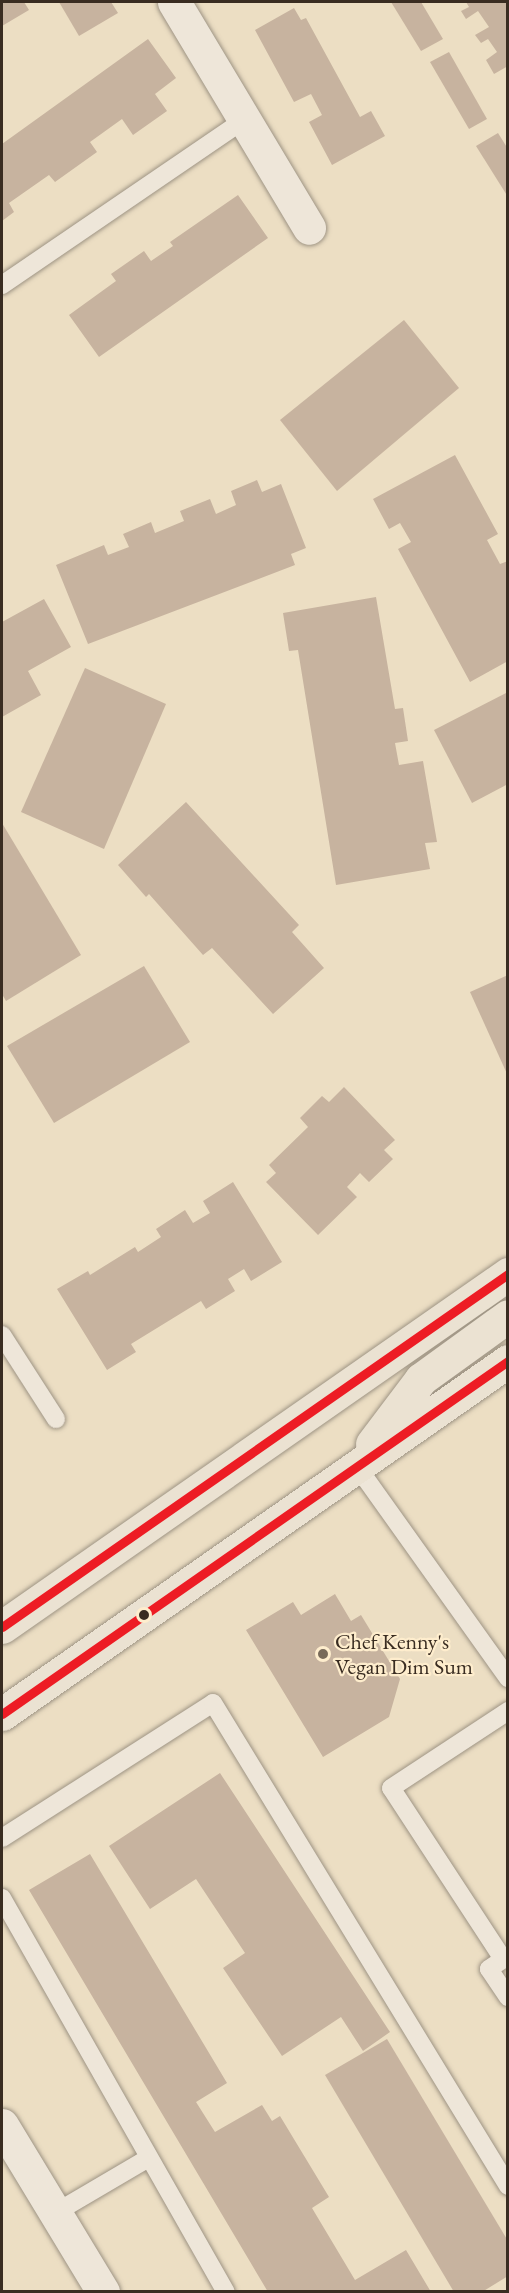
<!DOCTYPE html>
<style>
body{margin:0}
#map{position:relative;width:509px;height:2293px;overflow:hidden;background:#ecdec3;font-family:"EB Garamond",serif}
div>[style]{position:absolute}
.building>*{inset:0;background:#c7b39f}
.roads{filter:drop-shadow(0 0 2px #9e9484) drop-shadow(0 0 2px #9e9484)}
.service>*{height:18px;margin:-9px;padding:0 9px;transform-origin:9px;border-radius:9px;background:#eee6d9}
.minor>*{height:33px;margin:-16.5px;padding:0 16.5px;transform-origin:16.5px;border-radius:16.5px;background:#eee6d9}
.tertiary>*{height:33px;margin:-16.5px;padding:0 16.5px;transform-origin:16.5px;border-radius:16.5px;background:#eee6d9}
.primary>*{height:33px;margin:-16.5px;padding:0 16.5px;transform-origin:16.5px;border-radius:16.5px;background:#ebe2d2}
.bus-1>*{height:9px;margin:-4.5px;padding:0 4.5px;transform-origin:4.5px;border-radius:4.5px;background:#ed1c24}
.dots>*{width:16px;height:16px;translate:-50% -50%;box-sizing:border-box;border:3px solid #feedcd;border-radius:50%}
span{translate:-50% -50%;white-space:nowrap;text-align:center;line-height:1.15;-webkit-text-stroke:4.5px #feedcd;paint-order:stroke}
.poi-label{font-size:22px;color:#392c21}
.left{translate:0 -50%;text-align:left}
.frame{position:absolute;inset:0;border:3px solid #392c21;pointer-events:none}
</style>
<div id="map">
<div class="building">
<i style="clip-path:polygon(2px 2px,24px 2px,29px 10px,2px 26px)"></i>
<i style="clip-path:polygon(59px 2px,111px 2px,118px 13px,79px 36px)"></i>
<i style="clip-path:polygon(391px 2px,421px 2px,443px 39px,421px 51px)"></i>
<i style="clip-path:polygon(466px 2px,508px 2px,508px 66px,494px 74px,486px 60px,497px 52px,488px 39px,481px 43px,475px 35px,489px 27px,478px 11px,466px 19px,461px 11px,469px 7px)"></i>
<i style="clip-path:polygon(294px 8px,301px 20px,306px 18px,360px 117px,371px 111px,385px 136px,332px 165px,309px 122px,322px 115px,311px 94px,294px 102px,255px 30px)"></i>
<i style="clip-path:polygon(148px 39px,176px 78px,155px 94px,167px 111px,133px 135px,122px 119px,90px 142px,97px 152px,55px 182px,49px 175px,9px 203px,14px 212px,2px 221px,2px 144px)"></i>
<i style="clip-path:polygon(449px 52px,487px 119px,469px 129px,430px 62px)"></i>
<i style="clip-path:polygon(498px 133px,508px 149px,508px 197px,476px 146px)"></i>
<i style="clip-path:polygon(238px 195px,268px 238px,99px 357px,69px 315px,116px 281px,111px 274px,144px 251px,151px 261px,173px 246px,170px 242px)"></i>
<i style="clip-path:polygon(404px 320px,459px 388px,337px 491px,280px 420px)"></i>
<i style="clip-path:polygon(455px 455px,498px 534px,487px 540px,500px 564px,508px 561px,508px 661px,470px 682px,398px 549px,411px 542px,400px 523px,389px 529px,373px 499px)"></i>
<i style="clip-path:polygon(257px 480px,262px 492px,281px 484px,306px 548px,291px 554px,295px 565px,88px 644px,56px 565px,104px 545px,108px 555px,129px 547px,123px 534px,151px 522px,155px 533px,184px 521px,180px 511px,210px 499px,216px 514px,236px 505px,231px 491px)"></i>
<i style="clip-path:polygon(376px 597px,395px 709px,403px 708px,408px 741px,395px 743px,399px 765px,423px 761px,437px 842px,425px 843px,430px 869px,336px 885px,298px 650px,289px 651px,283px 613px)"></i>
<i style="clip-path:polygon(44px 599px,71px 647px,28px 671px,41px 695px,2px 717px,2px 622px)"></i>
<i style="clip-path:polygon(85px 668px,166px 704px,104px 849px,21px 812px)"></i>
<i style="clip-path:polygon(508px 692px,508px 784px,472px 803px,434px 730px)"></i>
<i style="clip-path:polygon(186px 802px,299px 925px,292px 932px,324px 968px,273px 1014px,212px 948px,203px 955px,149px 894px,146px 897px,118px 865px)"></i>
<i style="clip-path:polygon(2px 823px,81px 955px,6px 1001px,2px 994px)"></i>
<i style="clip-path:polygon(144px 966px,190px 1042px,54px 1123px,7px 1046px)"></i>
<i style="clip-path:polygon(508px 975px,508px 1076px,470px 992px)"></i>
<i style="clip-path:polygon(344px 1087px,395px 1140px,384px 1150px,393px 1159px,369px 1182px,360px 1173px,347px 1187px,357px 1197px,318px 1235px,266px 1182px,276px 1173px,269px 1165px,308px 1127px,300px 1118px,322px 1096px,329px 1102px)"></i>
<i style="clip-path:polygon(233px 1182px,282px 1262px,251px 1281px,244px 1269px,228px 1279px,235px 1291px,206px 1309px,201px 1301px,131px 1344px,136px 1352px,107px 1370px,57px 1289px,88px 1271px,90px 1275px,135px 1247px,138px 1252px,161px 1237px,156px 1229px,185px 1210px,193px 1223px,210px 1213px,203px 1201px)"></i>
<i style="clip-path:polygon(335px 1594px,351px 1621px,361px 1615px,400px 1679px,389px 1717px,323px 1757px,246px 1630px,293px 1602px,301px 1615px)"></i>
<i style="clip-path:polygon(220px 1773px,390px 2032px,363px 2051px,341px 2017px,282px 2056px,223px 1968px,245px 1953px,196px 1879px,150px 1909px,109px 1846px)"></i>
<i style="clip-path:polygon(90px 1854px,227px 2083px,196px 2102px,215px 2132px,262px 2105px,272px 2121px,280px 2116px,329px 2197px,312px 2208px,355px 2280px,406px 2250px,431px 2292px,268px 2292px,29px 1890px)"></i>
<i style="clip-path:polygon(387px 2039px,508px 2241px,508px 2276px,482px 2292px,454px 2292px,325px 2075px)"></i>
</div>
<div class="roads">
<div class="service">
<i style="left:2px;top:285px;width:293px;rotate:-34.3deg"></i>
<i style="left:2px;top:1335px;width:100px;rotate:57.3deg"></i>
<i style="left:356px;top:1465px;width:262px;rotate:54.5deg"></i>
<i style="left:2px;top:1838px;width:250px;rotate:-32.6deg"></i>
<i style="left:213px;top:1703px;width:566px;rotate:58.58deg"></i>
<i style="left:2px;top:1898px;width:453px;rotate:60.4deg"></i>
<i style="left:508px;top:1956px;width:23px;rotate:146deg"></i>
<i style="left:489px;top:1969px;width:34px;rotate:56deg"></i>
<i style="left:503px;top:1959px;width:204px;rotate:-123.2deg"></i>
<i style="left:391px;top:1788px;width:140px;rotate:-33.3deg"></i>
<i style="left:55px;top:2213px;width:107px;rotate:-30.4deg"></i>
</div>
<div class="minor">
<i style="left:174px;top:2px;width:263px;rotate:59.1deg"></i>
</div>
<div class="tertiary">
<i style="left:2px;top:2125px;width:195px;rotate:58.8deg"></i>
</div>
<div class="primary">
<i style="left:372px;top:1444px;width:81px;rotate:-53deg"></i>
<i style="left:421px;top:1379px;width:107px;rotate:-35.9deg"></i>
<i style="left:2px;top:1627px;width:617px;rotate:-34.9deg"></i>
<i style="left:2px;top:1714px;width:617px;rotate:-34.9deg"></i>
</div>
</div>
<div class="bus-1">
<i style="left:2px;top:1627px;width:617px;rotate:-34.9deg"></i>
<i style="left:2px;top:1714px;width:617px;rotate:-34.9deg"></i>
</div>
<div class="dots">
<i style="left:144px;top:1615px;background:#392c21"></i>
<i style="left:323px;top:1654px;background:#786a5a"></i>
</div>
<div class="poi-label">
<span class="left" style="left:335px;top:1654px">Chef Kenny's<br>Vegan Dim Sum</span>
</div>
<div class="frame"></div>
</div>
